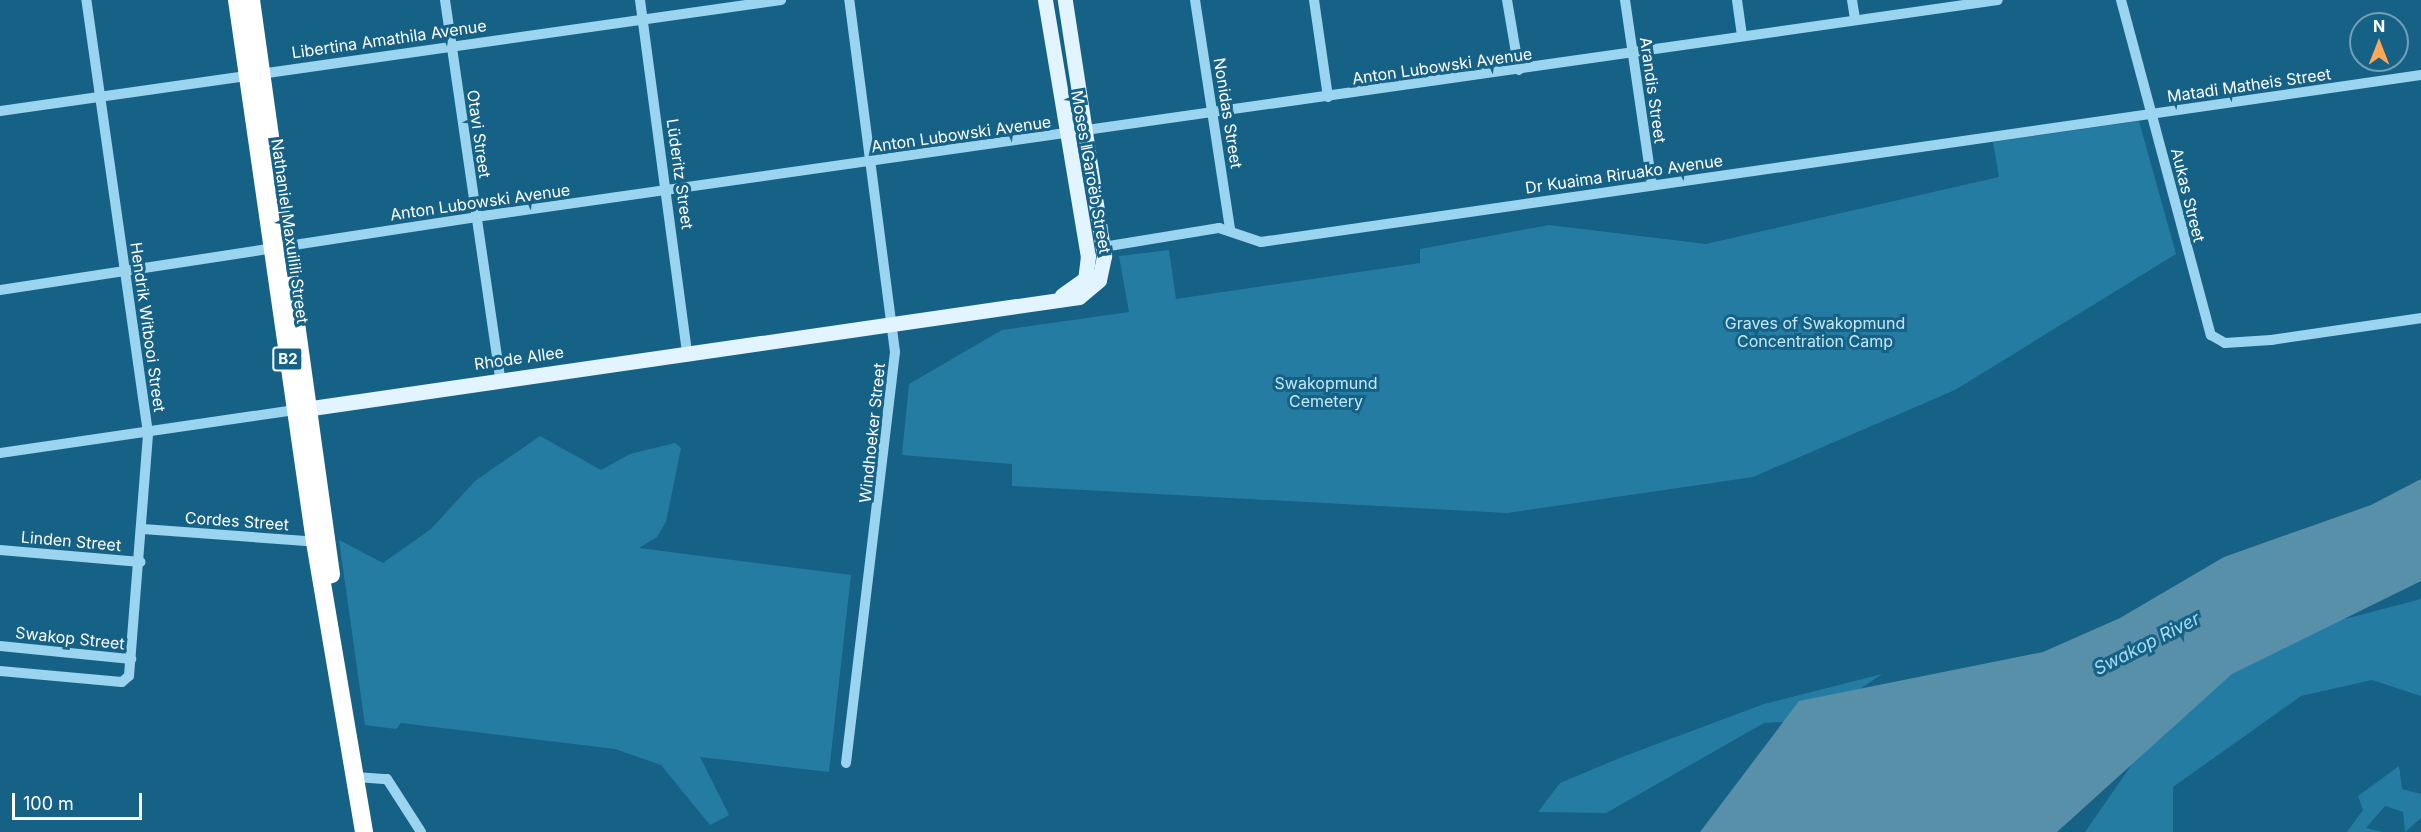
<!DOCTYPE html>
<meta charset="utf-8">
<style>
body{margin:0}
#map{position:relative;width:2421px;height:832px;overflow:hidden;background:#166186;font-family:Inter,sans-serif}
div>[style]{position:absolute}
.green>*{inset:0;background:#257ca3}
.water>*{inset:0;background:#588fa9}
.minor>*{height:10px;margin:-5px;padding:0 5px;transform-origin:5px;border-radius:5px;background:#9bd4ee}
.major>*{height:15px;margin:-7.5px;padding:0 7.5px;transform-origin:7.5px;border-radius:7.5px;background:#e2f4ff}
.highway>*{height:18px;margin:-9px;padding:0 9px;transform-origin:9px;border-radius:9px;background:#fff}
span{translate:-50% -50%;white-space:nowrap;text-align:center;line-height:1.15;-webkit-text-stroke:6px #166186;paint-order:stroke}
.shield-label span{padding:2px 4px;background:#166186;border:2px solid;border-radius:4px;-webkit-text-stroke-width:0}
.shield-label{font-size:15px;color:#fff;font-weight:700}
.street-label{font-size:16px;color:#fff}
.park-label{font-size:16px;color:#c1e8fa}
.water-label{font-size:18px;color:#a6ddf5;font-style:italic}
.north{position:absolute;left:2349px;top:12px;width:60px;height:60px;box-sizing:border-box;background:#166186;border:2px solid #73a0b6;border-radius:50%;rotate:0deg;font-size:16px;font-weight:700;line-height:24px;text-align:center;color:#fff}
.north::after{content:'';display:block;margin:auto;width:21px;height:27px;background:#ffa758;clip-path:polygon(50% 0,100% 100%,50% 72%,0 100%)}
.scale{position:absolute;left:12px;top:793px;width:130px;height:27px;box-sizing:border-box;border:3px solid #fff;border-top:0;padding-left:8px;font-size:18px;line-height:21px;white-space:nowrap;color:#fff;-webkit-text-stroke:4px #166186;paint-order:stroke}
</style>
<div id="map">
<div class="green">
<i style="clip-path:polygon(2139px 121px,2176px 254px,1955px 390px,1753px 477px,1507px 513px,1012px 486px,1012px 464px,902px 455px,909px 384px,1002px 330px,1129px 312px,1119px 256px,1169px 250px,1176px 299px,1420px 263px,1420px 249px,1549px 225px,1706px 244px,1999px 177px,1993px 142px)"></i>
<i style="clip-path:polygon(540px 436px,601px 470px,630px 454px,675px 443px,681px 448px,666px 522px,657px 537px,639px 548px,851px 575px,829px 772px,700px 757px,729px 815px,710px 825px,661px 765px,615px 749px,401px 723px,396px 729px,365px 725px,339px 540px,383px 563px,431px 529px,475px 481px)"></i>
<i style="clip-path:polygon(2421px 599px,2421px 696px,2372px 680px,2301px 696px,2173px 787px,2173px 832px,2085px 832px,2160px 724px,2284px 635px)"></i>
<i style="clip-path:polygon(1882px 674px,1815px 720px,1764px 723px,1606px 813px,1538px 812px,1560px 783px,1622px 757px,1764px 704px)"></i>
<i style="clip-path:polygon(2399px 766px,2402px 789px,2421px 794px,2421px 818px,2405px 832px,2403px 812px,2385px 806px,2366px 828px,2382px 832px,2347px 832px,2363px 810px,2358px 796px)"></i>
</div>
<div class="water">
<i style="clip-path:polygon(2421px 479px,2421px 581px,2232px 674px,2057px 832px,1700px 832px,1799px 701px,2043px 652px,2120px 618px,2224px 557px,2371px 505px)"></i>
</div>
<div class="minor">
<i style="left:445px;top:0;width:383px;rotate:81.7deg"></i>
<i style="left:640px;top:0;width:356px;rotate:82.4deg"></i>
<i style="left:1195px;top:0;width:233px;rotate:81.3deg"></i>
<i style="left:1314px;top:0;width:98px;rotate:81.8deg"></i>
<i style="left:1507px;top:0;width:71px;rotate:80.3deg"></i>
<i style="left:1625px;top:0;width:187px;rotate:81.7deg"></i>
<i style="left:1737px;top:0;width:36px;rotate:82deg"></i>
<i style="left:1852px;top:0;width:20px;rotate:81deg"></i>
<i style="left:2121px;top:0;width:347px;rotate:75deg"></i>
<i style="left:2211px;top:335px;width:16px;rotate:30deg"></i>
<i style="left:2225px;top:343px;width:46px;rotate:-3.7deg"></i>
<i style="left:2271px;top:340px;width:152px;rotate:-8.3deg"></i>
<i style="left:0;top:111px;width:789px;rotate:-8.09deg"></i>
<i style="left:1103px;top:247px;width:118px;rotate:-9.3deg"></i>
<i style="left:1219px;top:228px;width:44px;rotate:18.4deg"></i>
<i style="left:1261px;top:242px;width:1172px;rotate:-8.19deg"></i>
<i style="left:0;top:290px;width:482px;rotate:-8.7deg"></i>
<i style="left:476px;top:217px;width:1537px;rotate:-8.11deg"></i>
<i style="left:0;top:453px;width:298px;rotate:-8.3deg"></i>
<i style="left:143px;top:529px;width:177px;rotate:4.2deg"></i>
<i style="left:0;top:550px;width:141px;rotate:4.9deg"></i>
<i style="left:0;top:646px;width:132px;rotate:5.7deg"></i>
<i style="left:0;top:671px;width:122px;rotate:5.2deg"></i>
<i style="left:122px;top:682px;width:9px;rotate:-41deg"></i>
<i style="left:129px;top:676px;width:244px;rotate:-85.5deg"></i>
<i style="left:148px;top:433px;width:437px;rotate:-98.1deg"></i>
<i style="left:846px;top:763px;width:414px;rotate:-83.2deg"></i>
<i style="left:895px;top:352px;width:355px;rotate:-97.4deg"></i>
<i style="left:356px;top:777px;width:31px;rotate:4deg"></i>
<i style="left:387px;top:779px;width:63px;rotate:57.3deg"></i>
</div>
<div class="major">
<i style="left:1045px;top:0;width:260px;rotate:80.5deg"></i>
<i style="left:1088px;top:256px;width:23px;rotate:97deg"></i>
<i style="left:1085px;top:279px;width:28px;rotate:145deg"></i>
<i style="left:298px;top:410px;width:789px;rotate:-8.23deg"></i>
<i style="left:1079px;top:297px;width:26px;rotate:-40deg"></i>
<i style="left:1099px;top:280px;width:25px;rotate:-78deg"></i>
<i style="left:1104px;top:256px;width:259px;rotate:-98.7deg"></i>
</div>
<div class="highway">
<i style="left:237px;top:0;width:548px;rotate:81.81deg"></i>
<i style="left:315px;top:542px;width:294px;rotate:80.4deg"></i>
<i style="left:251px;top:0;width:580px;rotate:82.07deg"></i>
</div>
<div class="shield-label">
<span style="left:288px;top:359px">B2</span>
</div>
<div class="street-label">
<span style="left:389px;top:39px;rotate:-8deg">Libertina Amathila Avenue</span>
<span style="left:1442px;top:66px;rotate:-8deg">Anton Lubowski Avenue</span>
<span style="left:2249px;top:85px;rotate:-8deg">Matadi Matheis Street</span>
<span style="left:1653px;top:90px;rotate:82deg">Arandis Street</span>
<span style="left:1228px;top:113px;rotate:81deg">Nonidas Street</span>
<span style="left:479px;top:134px;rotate:82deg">Otavi Street</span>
<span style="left:961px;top:134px;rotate:-8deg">Anton Lubowski Avenue</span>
<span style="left:1091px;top:172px;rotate:80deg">Moses ǁGaroëb Street</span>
<span style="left:680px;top:174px;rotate:82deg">Lüderitz Street</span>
<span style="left:1624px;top:174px;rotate:-8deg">Dr Kuaima Riruako Avenue</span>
<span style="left:2188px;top:195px;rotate:76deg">Aukas Street</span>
<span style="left:480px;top:202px;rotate:-8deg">Anton Lubowski Avenue</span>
<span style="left:290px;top:231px;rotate:82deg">Nathaniel Maxuilili Street</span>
<span style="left:148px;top:327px;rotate:82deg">Hendrik Witbooi Street</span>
<span style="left:519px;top:358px;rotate:-8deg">Rhode Allee</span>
<span style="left:872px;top:433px;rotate:-84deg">Windhoeker Street</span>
<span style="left:237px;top:521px;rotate:4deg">Cordes Street</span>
<span style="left:71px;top:541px;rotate:5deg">Linden Street</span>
<span style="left:70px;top:638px;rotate:6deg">Swakop Street</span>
</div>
<div class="park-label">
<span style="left:1815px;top:332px">Graves of Swakopmund<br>Concentration Camp</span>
<span style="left:1326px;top:392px">Swakopmund<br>Cemetery</span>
</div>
<div class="water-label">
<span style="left:2147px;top:644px;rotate:-27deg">Swakop River</span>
</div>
<div class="north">N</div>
<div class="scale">100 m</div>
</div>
